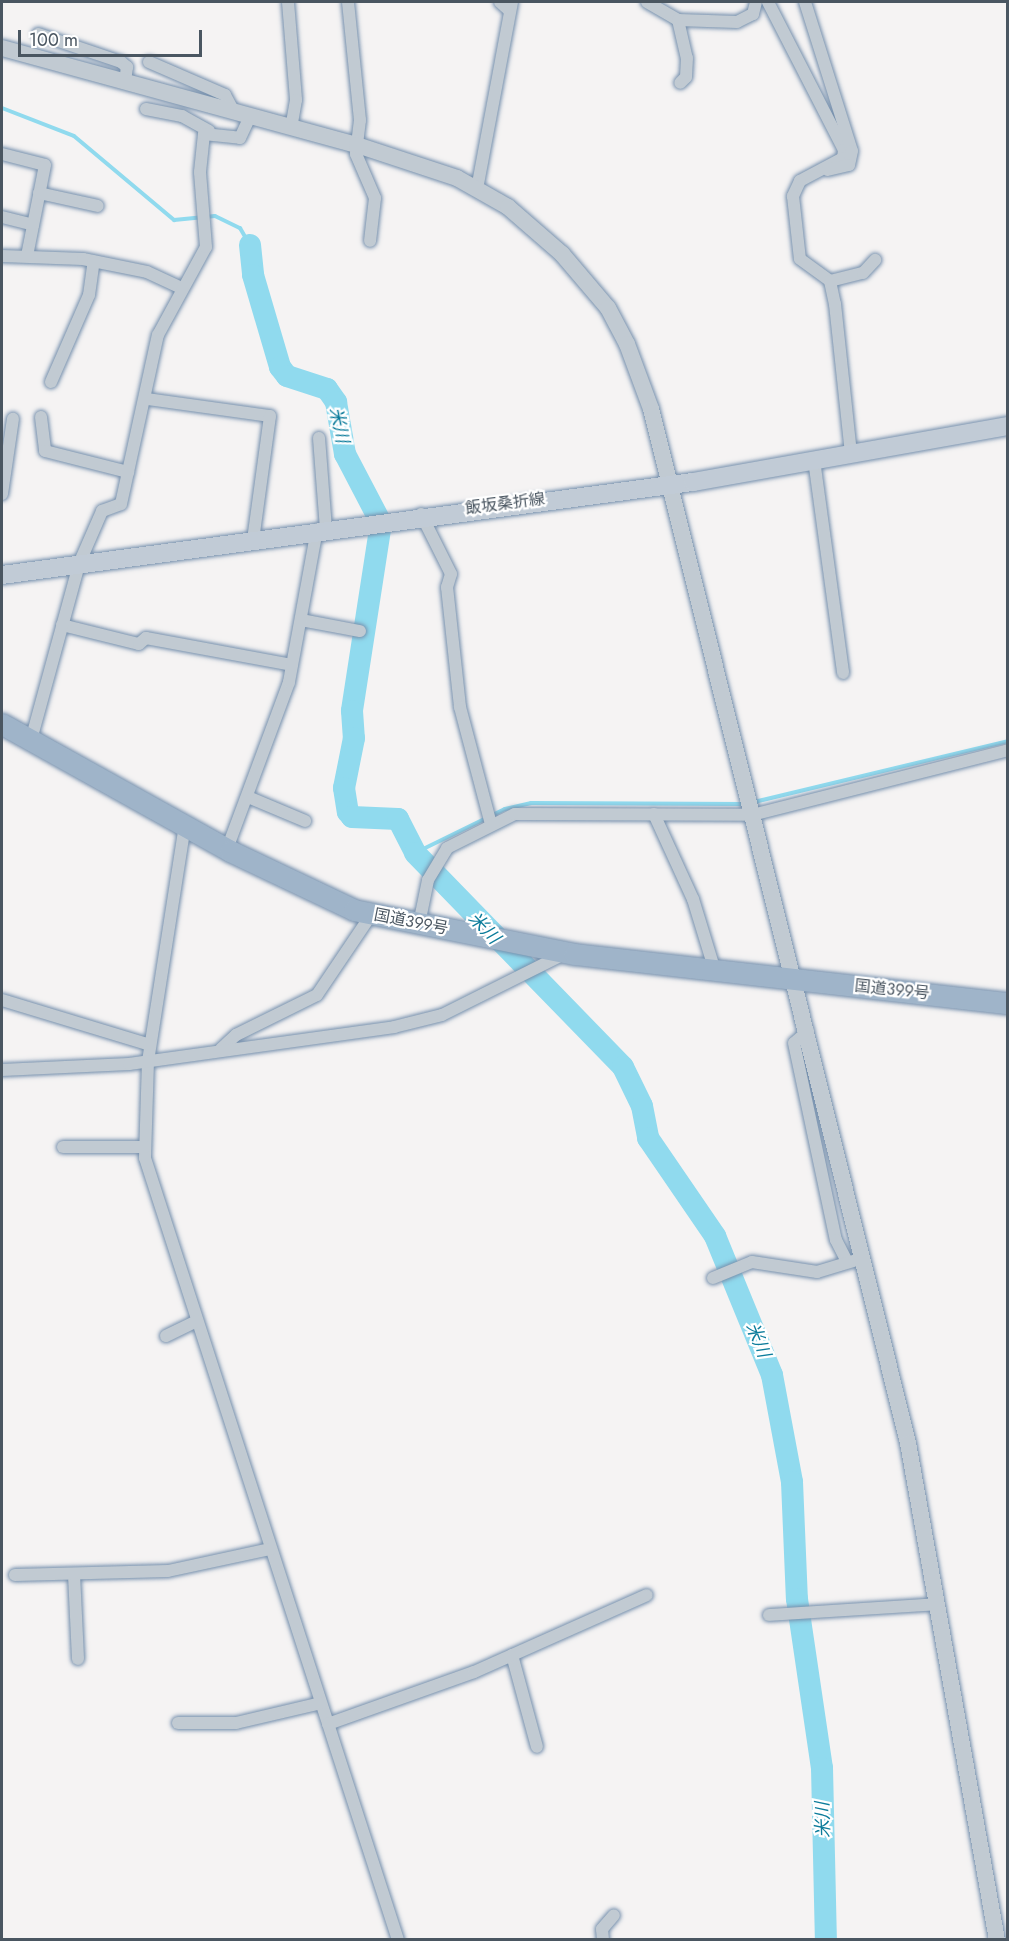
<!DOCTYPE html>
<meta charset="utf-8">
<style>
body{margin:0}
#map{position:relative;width:1009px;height:1941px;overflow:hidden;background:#f5f3f3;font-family:Jost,"Noto Sans JP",sans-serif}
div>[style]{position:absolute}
.stream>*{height:4px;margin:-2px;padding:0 2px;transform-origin:2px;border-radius:2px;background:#90daee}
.river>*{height:22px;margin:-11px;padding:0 11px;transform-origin:11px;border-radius:11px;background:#90daee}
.roads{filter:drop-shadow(0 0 2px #7690ad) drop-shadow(0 0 2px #7690ad)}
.minor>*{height:12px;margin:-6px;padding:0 6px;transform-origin:6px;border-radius:6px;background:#c1cad2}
.tertiary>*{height:16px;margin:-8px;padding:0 8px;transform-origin:8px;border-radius:8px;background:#c1cad2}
.secondary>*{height:18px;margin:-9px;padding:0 9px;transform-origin:9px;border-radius:9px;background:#c1cbd6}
.trunk>*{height:21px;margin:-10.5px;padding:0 10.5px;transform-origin:10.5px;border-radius:10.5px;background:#9fb4c9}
span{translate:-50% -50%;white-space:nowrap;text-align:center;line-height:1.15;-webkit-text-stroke:4.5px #fff;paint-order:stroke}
.street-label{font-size:16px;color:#4a5661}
.water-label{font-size:18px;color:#0c7c9b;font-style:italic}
.frame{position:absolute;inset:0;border:3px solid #4a5661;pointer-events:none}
.scale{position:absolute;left:18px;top:30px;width:184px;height:27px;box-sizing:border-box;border:3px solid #4a5661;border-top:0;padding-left:8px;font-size:18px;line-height:21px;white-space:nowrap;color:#4a5661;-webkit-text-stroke:4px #fff;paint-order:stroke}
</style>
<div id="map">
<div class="stream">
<i style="left:2px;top:108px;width:77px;rotate:21.3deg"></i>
<i style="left:74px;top:136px;width:131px;rotate:40deg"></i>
<i style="left:174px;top:220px;width:41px;rotate:-5.6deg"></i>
<i style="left:215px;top:216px;width:28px;rotate:26deg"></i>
<i style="left:240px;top:228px;width:20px;rotate:60deg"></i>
<i style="left:754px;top:802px;width:261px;rotate:-13.5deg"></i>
<i style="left:415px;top:853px;width:100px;rotate:-26.1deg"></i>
<i style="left:505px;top:809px;width:27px;rotate:-13deg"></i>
<i style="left:531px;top:803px;width:213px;rotate:0.3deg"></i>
</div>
<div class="river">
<i style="left:250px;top:245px;width:30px;rotate:84deg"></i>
<i style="left:253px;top:275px;width:96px;rotate:73.6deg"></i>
<i style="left:280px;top:367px;width:11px;rotate:52deg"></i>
<i style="left:287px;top:376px;width:42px;rotate:18deg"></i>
<i style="left:327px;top:389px;width:16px;rotate:55deg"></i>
<i style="left:336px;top:402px;width:53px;rotate:80.2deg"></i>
<i style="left:345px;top:454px;width:78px;rotate:62.4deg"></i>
<i style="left:381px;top:523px;width:190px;rotate:98.8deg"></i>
<i style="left:352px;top:711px;width:27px;rotate:86deg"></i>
<i style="left:354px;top:738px;width:51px;rotate:101.3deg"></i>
<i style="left:344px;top:788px;width:24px;rotate:81deg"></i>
<i style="left:348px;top:812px;width:6px;rotate:51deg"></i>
<i style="left:352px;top:817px;width:46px;rotate:2.5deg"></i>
<i style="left:398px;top:819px;width:38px;rotate:63deg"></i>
<i style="left:415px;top:853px;width:298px;rotate:45.8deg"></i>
<i style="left:623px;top:1067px;width:43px;rotate:64deg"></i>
<i style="left:642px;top:1106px;width:33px;rotate:79deg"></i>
<i style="left:648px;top:1138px;width:119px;rotate:55.6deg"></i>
<i style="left:715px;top:1236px;width:150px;rotate:67.7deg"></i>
<i style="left:772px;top:1375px;width:109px;rotate:79.4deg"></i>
<i style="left:792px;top:1482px;width:117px;rotate:87.6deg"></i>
<i style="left:797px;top:1599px;width:171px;rotate:81.6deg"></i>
<i style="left:822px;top:1768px;width:172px;rotate:88.7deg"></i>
</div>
<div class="roads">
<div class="minor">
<i style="left:288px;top:2px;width:98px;rotate:85.3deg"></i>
<i style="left:296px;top:100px;width:27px;rotate:100deg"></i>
<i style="left:348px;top:2px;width:119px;rotate:84.2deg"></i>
<i style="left:360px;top:120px;width:34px;rotate:97deg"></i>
<i style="left:356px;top:154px;width:48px;rotate:66.6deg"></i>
<i style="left:375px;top:198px;width:43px;rotate:96.6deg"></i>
<i style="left:500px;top:2px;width:12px;rotate:42deg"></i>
<i style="left:647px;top:2px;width:36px;rotate:30deg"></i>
<i style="left:678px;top:20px;width:59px;rotate:1.9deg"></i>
<i style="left:737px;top:22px;width:18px;rotate:-27deg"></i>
<i style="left:753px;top:14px;width:12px;rotate:-76deg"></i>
<i style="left:768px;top:2px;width:166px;rotate:62.8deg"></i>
<i style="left:844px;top:150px;width:8px;rotate:97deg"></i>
<i style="left:843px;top:158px;width:49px;rotate:151.9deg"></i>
<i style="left:800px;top:181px;width:17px;rotate:115deg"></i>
<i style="left:793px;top:196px;width:63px;rotate:83.7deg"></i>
<i style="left:800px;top:259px;width:37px;rotate:36deg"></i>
<i style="left:830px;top:281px;width:24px;rotate:78deg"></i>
<i style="left:835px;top:304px;width:151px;rotate:83.9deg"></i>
<i style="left:805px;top:2px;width:156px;rotate:72.5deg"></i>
<i style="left:852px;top:151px;width:14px;rotate:102deg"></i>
<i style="left:849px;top:165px;width:22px;rotate:167deg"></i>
<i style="left:678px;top:20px;width:39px;rotate:77deg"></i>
<i style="left:687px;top:58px;width:19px;rotate:93deg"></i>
<i style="left:686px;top:77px;width:8px;rotate:135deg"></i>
<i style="left:38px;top:34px;width:88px;rotate:18.6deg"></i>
<i style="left:121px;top:62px;width:8px;rotate:40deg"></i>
<i style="left:127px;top:67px;width:14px;rotate:98deg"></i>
<i style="left:149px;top:62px;width:83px;rotate:23.5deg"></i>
<i style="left:225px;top:95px;width:19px;rotate:62deg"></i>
<i style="left:146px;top:109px;width:37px;rotate:11deg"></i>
<i style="left:182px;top:116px;width:31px;rotate:29deg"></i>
<i style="left:2px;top:154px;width:44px;rotate:14.3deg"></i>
<i style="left:45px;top:165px;width:93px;rotate:101.2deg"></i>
<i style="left:477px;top:189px;width:190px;rotate:-79.4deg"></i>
<i style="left:39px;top:193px;width:60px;rotate:12.4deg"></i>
<i style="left:2px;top:217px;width:32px;rotate:14deg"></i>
<i style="left:2px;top:256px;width:81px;rotate:2.1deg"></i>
<i style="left:83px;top:259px;width:65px;rotate:11.5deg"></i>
<i style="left:147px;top:272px;width:38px;rotate:25deg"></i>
<i style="left:830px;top:281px;width:34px;rotate:-14deg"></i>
<i style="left:863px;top:273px;width:18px;rotate:-47deg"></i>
<i style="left:51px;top:382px;width:95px;rotate:-66.4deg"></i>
<i style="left:89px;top:295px;width:34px;rotate:-82deg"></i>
<i style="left:147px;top:399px;width:124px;rotate:7.9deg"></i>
<i style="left:270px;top:416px;width:125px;rotate:97.8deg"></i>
<i style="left:41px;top:417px;width:34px;rotate:83deg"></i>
<i style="left:45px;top:451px;width:86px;rotate:14.2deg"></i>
<i style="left:319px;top:438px;width:91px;rotate:85.6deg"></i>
<i style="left:814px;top:460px;width:215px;rotate:82.2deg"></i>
<i style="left:2px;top:494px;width:76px;rotate:-81.7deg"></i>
<i style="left:421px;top:514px;width:67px;rotate:63.4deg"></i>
<i style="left:451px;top:574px;width:14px;rotate:107deg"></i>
<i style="left:447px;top:587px;width:121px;rotate:83.8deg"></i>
<i style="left:460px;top:707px;width:121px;rotate:75.2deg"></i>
<i style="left:301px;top:620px;width:60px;rotate:10.6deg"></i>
<i style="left:62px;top:625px;width:79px;rotate:13.9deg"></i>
<i style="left:139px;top:644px;width:9px;rotate:-41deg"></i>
<i style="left:146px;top:638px;width:148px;rotate:10.5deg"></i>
<i style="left:31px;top:740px;width:182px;rotate:-74.7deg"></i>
<i style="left:79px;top:564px;width:58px;rotate:-66.5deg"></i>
<i style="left:102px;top:511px;width:20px;rotate:-20deg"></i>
<i style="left:121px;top:504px;width:173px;rotate:-77.7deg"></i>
<i style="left:158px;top:335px;width:100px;rotate:-61.4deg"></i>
<i style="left:206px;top:247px;width:75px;rotate:-94.6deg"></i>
<i style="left:200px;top:172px;width:38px;rotate:-84deg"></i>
<i style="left:204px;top:134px;width:36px;rotate:6deg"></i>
<i style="left:240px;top:138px;width:23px;rotate:-65deg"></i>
<i style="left:248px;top:797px;width:62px;rotate:22.8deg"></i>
<i style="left:654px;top:814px;width:94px;rotate:65.4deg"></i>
<i style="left:693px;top:899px;width:75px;rotate:73deg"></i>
<i style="left:185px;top:825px;width:239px;rotate:98.9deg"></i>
<i style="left:148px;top:1061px;width:97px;rotate:91.8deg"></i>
<i style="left:145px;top:1158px;width:822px;rotate:72.07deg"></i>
<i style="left:227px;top:849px;width:178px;rotate:-69.6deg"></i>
<i style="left:289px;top:682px;width:155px;rotate:-79.6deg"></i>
<i style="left:419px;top:924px;width:45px;rotate:-78.4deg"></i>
<i style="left:428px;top:880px;width:37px;rotate:-59deg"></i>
<i style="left:447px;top:848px;width:76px;rotate:-26.6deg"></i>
<i style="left:515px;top:814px;width:237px;rotate:0.2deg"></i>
<i style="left:752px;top:815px;width:264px;rotate:-14.2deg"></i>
<i style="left:2px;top:1000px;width:155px;rotate:16.9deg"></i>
<i style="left:808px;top:1031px;width:18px;rotate:139deg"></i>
<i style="left:794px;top:1043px;width:201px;rotate:78deg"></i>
<i style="left:836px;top:1240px;width:25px;rotate:63deg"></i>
<i style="left:221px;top:1049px;width:21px;rotate:-43deg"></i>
<i style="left:236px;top:1035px;width:90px;rotate:-26.3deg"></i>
<i style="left:317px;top:995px;width:97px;rotate:-56deg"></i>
<i style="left:2px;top:1070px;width:127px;rotate:-2.7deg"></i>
<i style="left:129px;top:1064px;width:268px;rotate:-7.9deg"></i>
<i style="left:394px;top:1027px;width:49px;rotate:-14deg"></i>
<i style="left:442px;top:1015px;width:139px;rotate:-26.6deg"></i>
<i style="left:63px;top:1147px;width:82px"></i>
<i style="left:713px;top:1278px;width:42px;rotate:-22.3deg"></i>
<i style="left:752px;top:1262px;width:66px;rotate:8.7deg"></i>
<i style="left:817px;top:1272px;width:38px;rotate:-17deg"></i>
<i style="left:166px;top:1336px;width:34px;rotate:-26deg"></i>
<i style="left:74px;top:1574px;width:85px;rotate:87.3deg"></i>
<i style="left:15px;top:1575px;width:153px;rotate:-1.5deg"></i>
<i style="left:168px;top:1571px;width:105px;rotate:-12.1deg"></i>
<i style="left:769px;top:1615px;width:169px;rotate:-3.7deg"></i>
<i style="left:512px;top:1655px;width:95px;rotate:74.8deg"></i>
<i style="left:178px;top:1723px;width:58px"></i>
<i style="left:236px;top:1723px;width:87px;rotate:-13.2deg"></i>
<i style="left:328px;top:1724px;width:155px;rotate:-19.6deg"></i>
<i style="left:474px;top:1672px;width:189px;rotate:-24deg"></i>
<i style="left:603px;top:1940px;width:11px;rotate:-95deg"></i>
<i style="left:602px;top:1929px;width:18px;rotate:-49deg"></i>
</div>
<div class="tertiary">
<i style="left:2px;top:48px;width:368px;rotate:15.3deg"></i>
<i style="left:357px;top:145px;width:105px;rotate:18.3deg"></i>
<i style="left:457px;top:178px;width:59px;rotate:29.6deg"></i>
<i style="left:508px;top:207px;width:72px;rotate:41deg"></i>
<i style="left:562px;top:254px;width:71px;rotate:49.6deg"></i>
<i style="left:608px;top:308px;width:41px;rotate:62.2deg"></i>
<i style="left:627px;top:344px;width:69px;rotate:69.7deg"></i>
<i style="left:651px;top:409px;width:1065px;rotate:76.04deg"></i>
<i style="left:908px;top:1443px;width:505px;rotate:79.85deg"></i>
</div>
<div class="secondary">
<i style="left:2px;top:575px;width:697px;rotate:-7.67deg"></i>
<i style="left:693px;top:482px;width:320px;rotate:-10.1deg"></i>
</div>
<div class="trunk">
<i style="left:2px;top:724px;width:261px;rotate:29.1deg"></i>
<i style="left:230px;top:851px;width:137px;rotate:25.4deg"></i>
<i style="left:354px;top:910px;width:225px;rotate:11.3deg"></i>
<i style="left:575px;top:954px;width:436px;rotate:6.5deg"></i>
</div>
</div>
<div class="street-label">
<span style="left:505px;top:504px;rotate:-7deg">飯坂桑折線</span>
<span style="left:411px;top:922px;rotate:11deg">国道399号</span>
<span style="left:892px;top:990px;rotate:6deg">国道399号</span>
</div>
<div class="water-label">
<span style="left:339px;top:425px;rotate:78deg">米川</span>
<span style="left:484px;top:928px;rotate:46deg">米川</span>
<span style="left:758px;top:1340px;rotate:68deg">米川</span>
<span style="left:823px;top:1820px;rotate:-92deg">米川</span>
</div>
<div class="frame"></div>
<div class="scale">100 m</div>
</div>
